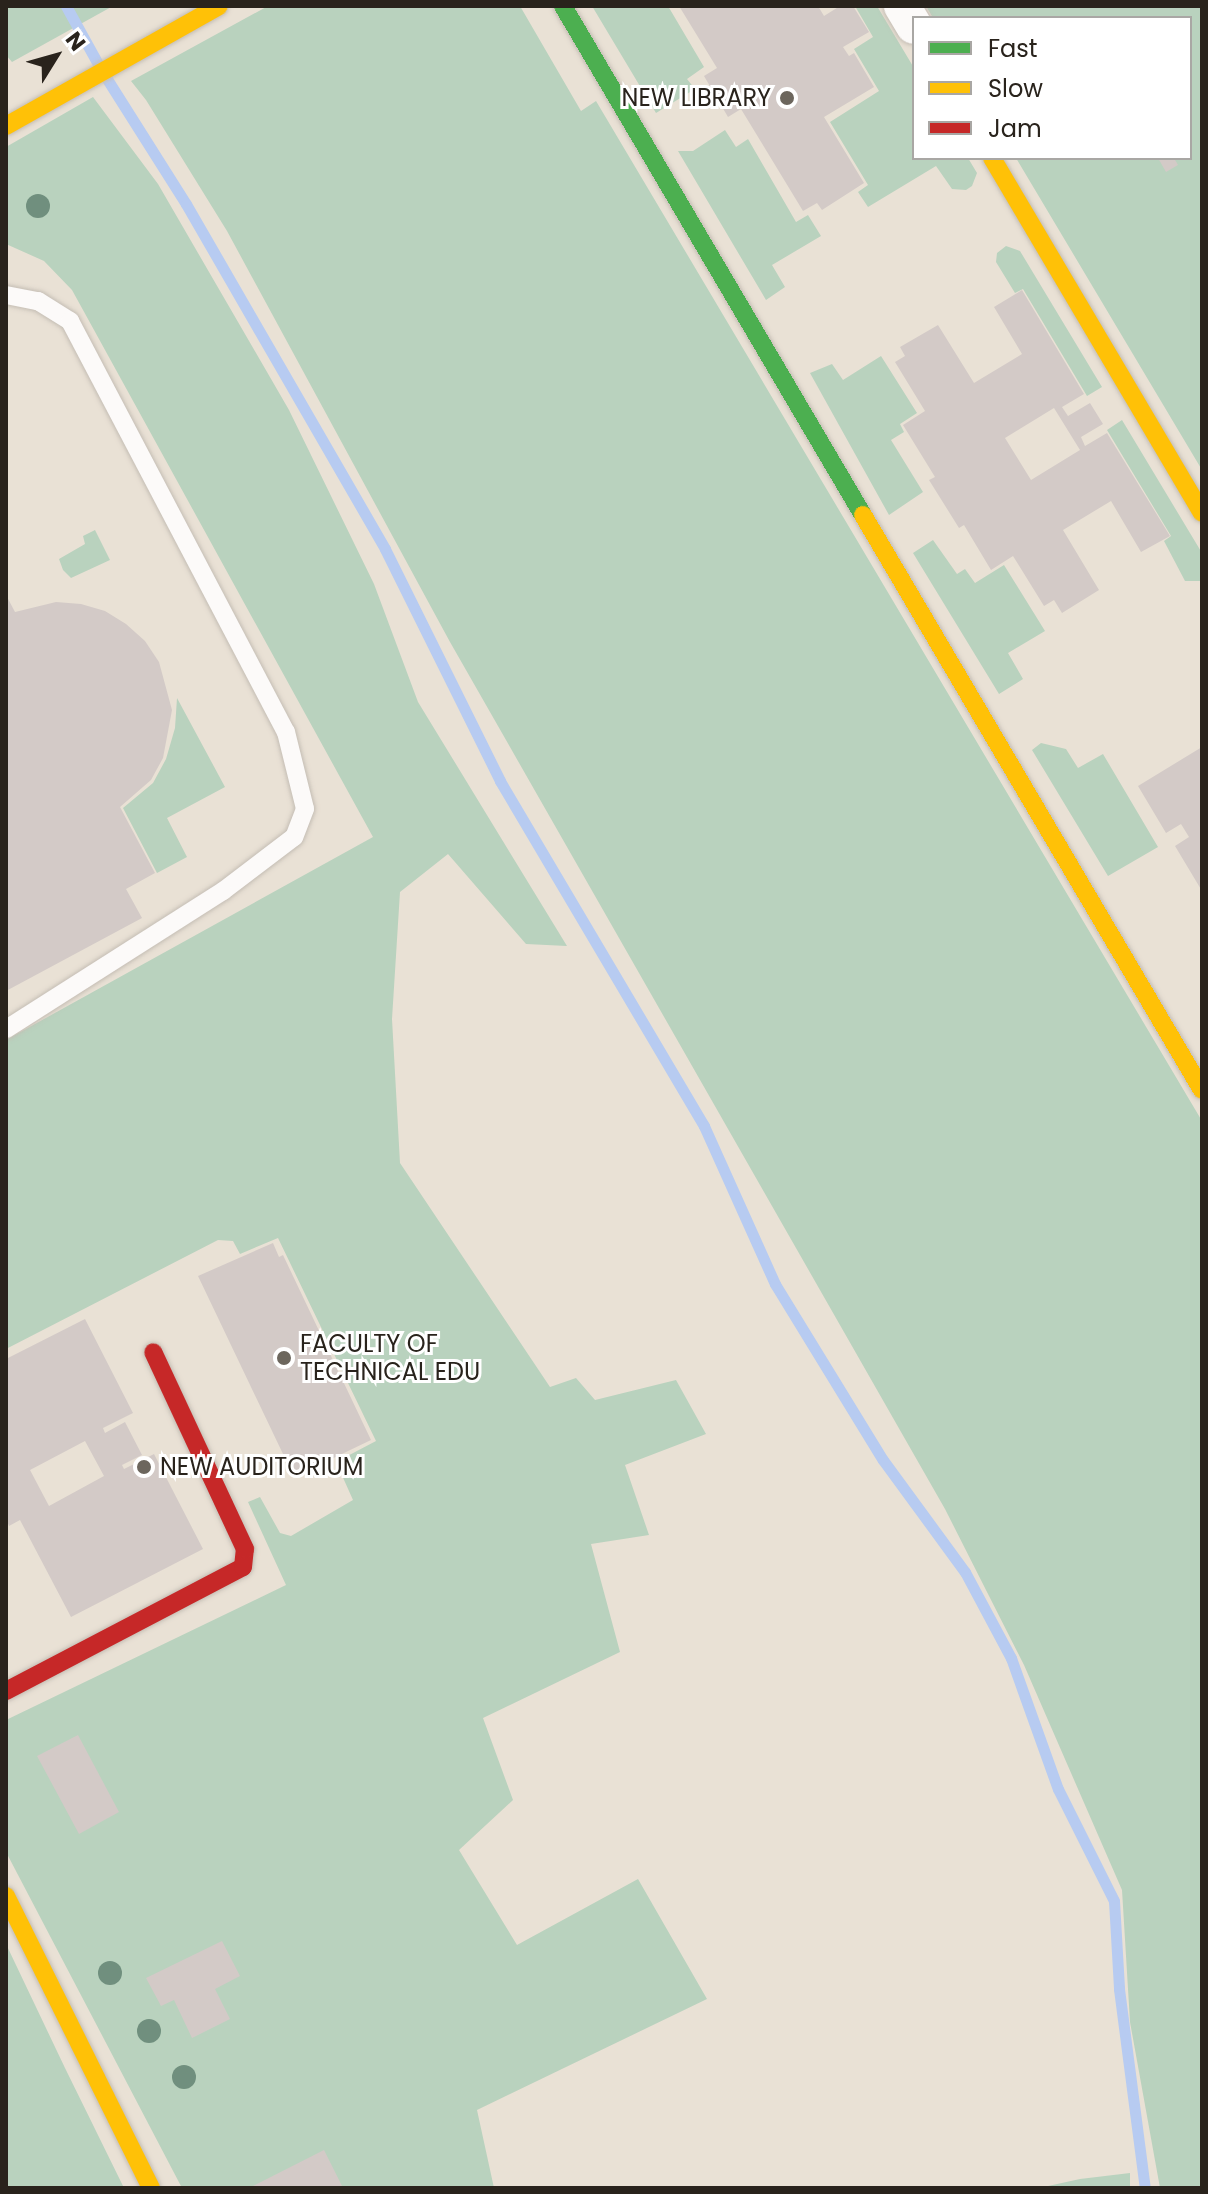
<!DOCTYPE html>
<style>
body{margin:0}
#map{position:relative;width:1208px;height:2194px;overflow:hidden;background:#e9e1d5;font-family:Poppins,sans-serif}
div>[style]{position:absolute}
.green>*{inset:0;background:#b9d2be}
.stream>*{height:11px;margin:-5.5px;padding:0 5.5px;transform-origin:5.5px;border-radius:5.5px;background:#b7cbf1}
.building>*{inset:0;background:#d3cac7}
.roads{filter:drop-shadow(0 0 2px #c4bdb4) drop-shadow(0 0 2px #c4bdb4)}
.lane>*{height:18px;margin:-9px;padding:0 9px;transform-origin:9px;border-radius:9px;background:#fcfaf9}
.street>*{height:36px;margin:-18px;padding:0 18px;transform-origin:18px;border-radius:18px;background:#fcfaf9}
.fast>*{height:18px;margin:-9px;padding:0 9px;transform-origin:9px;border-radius:9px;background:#4caf50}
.slow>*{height:18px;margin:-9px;padding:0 9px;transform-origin:9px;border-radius:9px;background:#ffc107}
.jam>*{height:18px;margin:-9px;padding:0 9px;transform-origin:9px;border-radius:9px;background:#c62828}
.trees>*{width:24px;height:24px;margin:-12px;border-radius:50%;background:#708f7e}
.dots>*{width:22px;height:22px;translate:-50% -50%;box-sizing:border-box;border:4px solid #fff;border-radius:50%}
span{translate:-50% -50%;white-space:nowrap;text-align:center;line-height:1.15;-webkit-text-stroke:6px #fff;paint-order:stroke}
.poi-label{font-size:24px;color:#29231c}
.right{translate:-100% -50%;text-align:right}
.left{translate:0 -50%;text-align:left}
.frame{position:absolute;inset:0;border:8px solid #29231c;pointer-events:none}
.legend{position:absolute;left:912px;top:16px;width:280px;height:144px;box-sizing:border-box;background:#fff;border:2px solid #a9a7a4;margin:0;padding:10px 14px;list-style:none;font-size:24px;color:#29231c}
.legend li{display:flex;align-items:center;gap:16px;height:40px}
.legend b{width:40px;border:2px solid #a9a7a4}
.north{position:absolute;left:16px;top:16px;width:80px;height:80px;-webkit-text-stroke:6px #fff;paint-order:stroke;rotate:53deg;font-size:22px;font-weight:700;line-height:32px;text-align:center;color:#29231c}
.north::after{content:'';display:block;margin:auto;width:28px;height:36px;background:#29231c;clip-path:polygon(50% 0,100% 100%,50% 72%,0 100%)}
</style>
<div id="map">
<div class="green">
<i style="clip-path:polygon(6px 6px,113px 6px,12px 62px,6px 55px)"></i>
<i style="clip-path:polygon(268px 6px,520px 6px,581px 111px,596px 101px,1202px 1121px,1202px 2188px,1160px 2188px,1130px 2022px,1122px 1890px,1024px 1665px,945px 1509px,450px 642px,227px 231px,146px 100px,131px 81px)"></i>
<i style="clip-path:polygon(592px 6px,668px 6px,704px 67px,687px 79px,695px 89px,656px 113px)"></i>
<i style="clip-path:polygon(855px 6px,877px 6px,914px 68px,914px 158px,968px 158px,977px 173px,972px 186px,966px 190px,952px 189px,936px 166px,868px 207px,858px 192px,868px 185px,830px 122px,879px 91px,854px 49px,873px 37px)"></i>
<i style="clip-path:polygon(926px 6px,1202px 6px,1202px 470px,1016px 158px,1190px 158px,1190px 18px,933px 18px)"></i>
<i style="clip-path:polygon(93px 97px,158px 184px,289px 410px,374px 584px,418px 702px,567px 946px,526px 944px,448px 854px,400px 892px,392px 1019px,400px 1163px,550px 1387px,576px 1378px,595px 1400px,676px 1380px,706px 1434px,625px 1465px,649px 1535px,591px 1544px,620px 1652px,483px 1718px,513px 1800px,459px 1850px,517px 1945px,638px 1879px,707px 1999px,477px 2110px,494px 2188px,182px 2188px,6px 1852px,6px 1720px,286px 1585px,248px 1502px,260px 1497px,280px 1533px,291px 1536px,353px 1500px,336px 1462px,376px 1441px,278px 1238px,240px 1254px,233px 1241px,218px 1240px,6px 1349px,6px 1040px,373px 837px,72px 290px,44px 261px,6px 244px,6px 147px)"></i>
<i style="clip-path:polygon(725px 130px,736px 147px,748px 139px,796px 222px,808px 215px,821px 236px,772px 265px,785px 287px,766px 300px,678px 151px,693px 151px)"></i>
<i style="clip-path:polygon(1006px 246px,1020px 251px,1102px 387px,1087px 396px,1023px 289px,1015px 293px,996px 262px,997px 253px)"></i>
<i style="clip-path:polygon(881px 356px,917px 413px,900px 424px,904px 432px,891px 440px,923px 492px,889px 515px,810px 373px,832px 364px,843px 380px)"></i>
<i style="clip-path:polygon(1122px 420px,1202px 553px,1200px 581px,1185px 581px,1164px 541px,1171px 536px,1107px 430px)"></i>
<i style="clip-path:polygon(95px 530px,110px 560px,71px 578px,63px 570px,59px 559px,85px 544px,83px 536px)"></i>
<i style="clip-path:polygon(933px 540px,957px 574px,965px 569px,975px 583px,1004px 565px,1045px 631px,1008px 653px,1023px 679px,999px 694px,913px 553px)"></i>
<i style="clip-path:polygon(177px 698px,225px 787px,167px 818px,187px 857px,157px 873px,123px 808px,153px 783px,166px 759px,175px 728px)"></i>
<i style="clip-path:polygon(1041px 743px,1066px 749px,1078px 768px,1103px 754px,1158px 847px,1108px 876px,1032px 750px)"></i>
<i style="clip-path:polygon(6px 1944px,65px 2068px,124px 2188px,6px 2188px)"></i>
<i style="clip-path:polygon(1130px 2173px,1130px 2188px,1039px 2188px,1080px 2179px)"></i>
</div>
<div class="stream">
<i style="left:66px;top:6px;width:66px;rotate:61.1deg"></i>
<i style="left:107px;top:79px;width:148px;rotate:57.7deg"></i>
<i style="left:186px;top:204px;width:398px;rotate:60deg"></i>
<i style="left:385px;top:549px;width:259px;rotate:63.6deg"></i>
<i style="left:500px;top:781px;width:401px;rotate:59.4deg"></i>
<i style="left:704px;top:1126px;width:173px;rotate:65.8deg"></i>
<i style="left:775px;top:1284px;width:206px;rotate:58.5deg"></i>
<i style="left:883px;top:1460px;width:139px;rotate:53.8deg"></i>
<i style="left:965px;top:1572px;width:98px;rotate:61.9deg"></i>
<i style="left:1011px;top:1658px;width:139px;rotate:70.3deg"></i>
<i style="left:1058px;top:1789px;width:125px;rotate:63.4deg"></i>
<i style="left:1114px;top:1901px;width:88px;rotate:86.7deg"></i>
<i style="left:1119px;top:1989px;width:201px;rotate:82.6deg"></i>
</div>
<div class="building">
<i style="clip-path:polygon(679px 6px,818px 6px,824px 16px,840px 6px,853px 6px,869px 32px,843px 47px,849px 56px,854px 53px,874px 87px,824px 117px,864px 183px,822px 210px,817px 203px,803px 211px,741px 109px,728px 117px,704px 76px,717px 68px)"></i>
<i style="clip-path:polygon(1158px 158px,1174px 158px,1178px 165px,1166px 172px)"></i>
<i style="clip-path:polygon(evenodd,1022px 290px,1084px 394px,1062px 407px,1068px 416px,1090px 403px,1103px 424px,1081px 437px,1085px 446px,1107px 433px,1170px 536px,1141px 552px,1111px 501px,1063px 530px,1099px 590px,1062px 613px,1054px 600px,1044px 606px,1013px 556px,991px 570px,964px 525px,959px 528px,929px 480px,935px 477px,903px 425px,925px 411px,895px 362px,905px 356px,900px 347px,938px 325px,974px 383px,1022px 354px,994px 307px,1022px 290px,1054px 408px,1080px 450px,1031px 480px,1005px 438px,1054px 408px)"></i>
<i style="clip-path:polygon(6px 595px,15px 612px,56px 602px,81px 604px,105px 611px,126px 624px,145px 641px,159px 662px,172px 710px,163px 758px,151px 780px,120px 807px,155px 873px,126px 889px,142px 918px,6px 991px)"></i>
<i style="clip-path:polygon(1202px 747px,1202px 891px,1175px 846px,1189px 837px,1181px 824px,1166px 833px,1138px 786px)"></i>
<i style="clip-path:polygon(273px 1243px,279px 1257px,283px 1255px,371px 1440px,294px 1477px,198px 1276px)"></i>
<i style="clip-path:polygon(evenodd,85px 1319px,133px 1413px,103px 1428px,105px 1433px,125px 1422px,142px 1455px,122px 1465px,124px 1469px,154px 1454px,203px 1549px,71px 1617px,20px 1520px,9px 1526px,6px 1519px,6px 1359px,85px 1319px,85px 1441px,104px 1476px,49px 1506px,30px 1470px,85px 1441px)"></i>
<i style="clip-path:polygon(78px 1735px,119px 1812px,79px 1834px,37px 1756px)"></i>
<i style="clip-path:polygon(222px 1941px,240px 1976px,215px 1989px,230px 2019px,192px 2038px,174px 2000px,161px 2006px,146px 1978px)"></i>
<i style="clip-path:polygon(324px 2150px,343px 2188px,249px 2188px)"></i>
</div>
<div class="roads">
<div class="lane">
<i style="left:6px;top:295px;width:33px;rotate:11deg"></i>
<i style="left:38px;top:301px;width:38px;rotate:32deg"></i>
<i style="left:70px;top:321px;width:464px;rotate:62.3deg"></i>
<i style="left:286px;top:732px;width:79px;rotate:76.1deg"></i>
<i style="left:305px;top:809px;width:30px;rotate:111deg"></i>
<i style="left:294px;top:837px;width:89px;rotate:142.7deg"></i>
<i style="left:223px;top:891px;width:257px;rotate:147.5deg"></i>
</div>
<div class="street">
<i style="left:902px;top:6px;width:23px;rotate:59deg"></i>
</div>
<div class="fast">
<i style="left:563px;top:6px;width:591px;rotate:59.49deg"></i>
</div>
<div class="slow">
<i style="left:6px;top:126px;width:244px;rotate:-29.4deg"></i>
<i style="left:992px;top:158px;width:412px;rotate:59.4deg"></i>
<i style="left:863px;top:515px;width:667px;rotate:59.48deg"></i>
<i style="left:6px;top:1896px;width:326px;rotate:63.6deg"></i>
</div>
<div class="jam">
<i style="left:6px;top:1691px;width:267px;rotate:-27.6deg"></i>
<i style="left:243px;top:1567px;width:18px;rotate:-84deg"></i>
<i style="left:245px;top:1549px;width:217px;rotate:-115deg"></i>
</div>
</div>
<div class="trees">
<i style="left:38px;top:206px"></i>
<i style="left:110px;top:1973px"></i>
<i style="left:149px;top:2031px"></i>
<i style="left:184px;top:2077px"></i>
</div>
<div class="dots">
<i style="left:787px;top:98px;background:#6c665d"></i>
<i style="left:284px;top:1358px;background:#6c665d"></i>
<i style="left:144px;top:1467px;background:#6c665d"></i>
</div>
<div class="poi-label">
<span class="right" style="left:771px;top:98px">NEW LIBRARY</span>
<span class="left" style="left:300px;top:1358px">FACULTY OF<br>TECHNICAL EDU</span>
<span class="left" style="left:160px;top:1467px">NEW AUDITORIUM</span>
</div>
<div class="frame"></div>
<ul class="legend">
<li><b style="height:10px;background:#4caf50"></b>Fast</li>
<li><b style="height:10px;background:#ffc107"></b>Slow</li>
<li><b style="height:10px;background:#c62828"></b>Jam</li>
</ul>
<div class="north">N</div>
</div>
